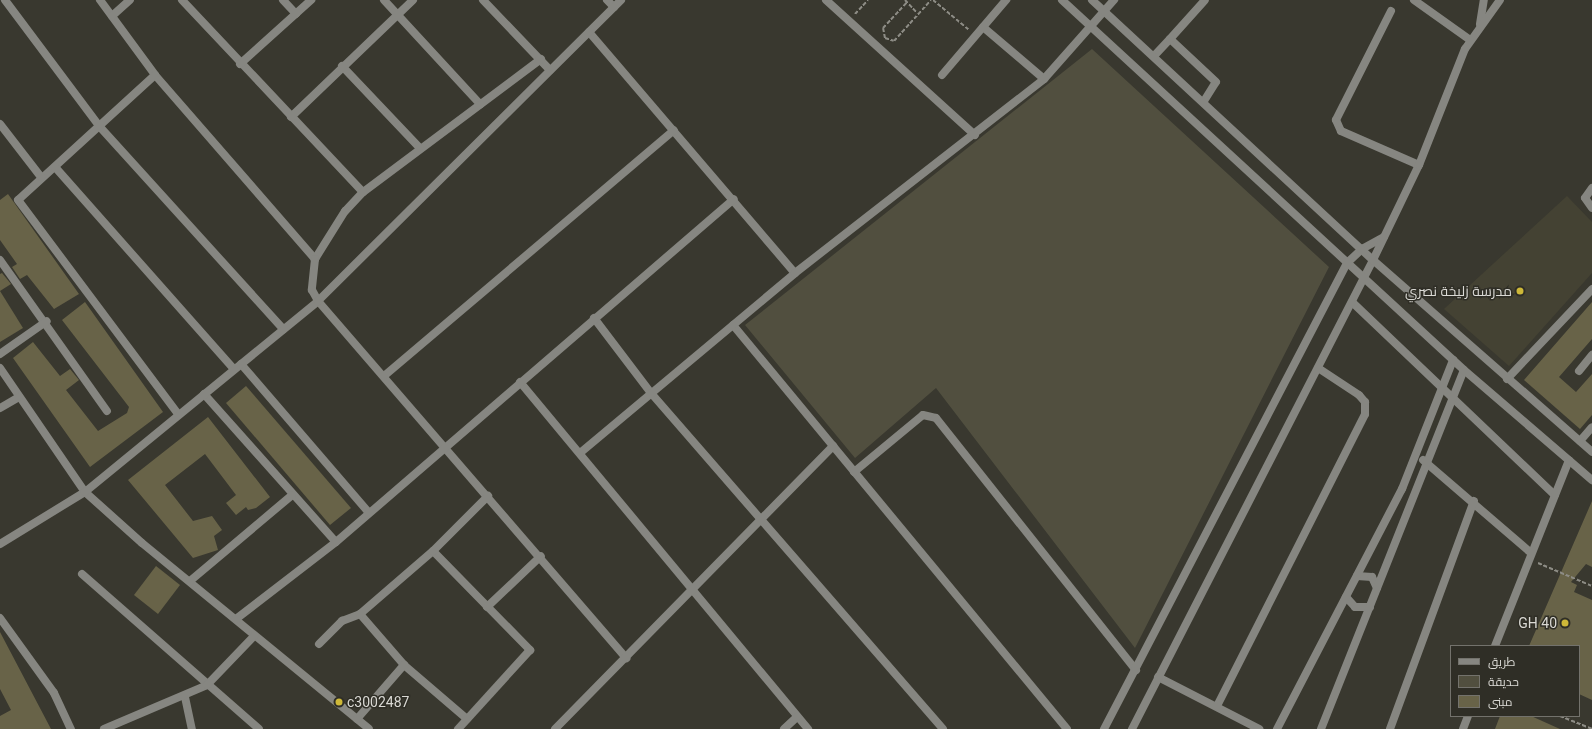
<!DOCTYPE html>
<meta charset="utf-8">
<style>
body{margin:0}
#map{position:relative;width:1592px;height:729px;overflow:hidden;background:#39382f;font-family:Roboto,Cairo,sans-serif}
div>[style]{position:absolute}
.built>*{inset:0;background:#444233}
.green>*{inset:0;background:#514f3f}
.building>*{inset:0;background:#686348}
.path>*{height:2px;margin-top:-1px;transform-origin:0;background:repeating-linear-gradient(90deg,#8d8c85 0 4px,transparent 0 6px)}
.pedestrian>*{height:8px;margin:-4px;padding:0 4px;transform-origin:4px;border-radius:4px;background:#868681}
.minor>*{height:8px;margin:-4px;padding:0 4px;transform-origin:4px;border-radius:4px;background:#868681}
.tertiary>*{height:8px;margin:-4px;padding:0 4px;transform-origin:4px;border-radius:4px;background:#868681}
.dots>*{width:11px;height:11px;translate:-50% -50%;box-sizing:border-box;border:2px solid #2f2e26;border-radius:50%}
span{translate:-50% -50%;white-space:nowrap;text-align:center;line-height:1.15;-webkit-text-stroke:3px #2f2e26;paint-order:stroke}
.poi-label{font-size:14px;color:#dad9d4}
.right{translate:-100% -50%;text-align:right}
.left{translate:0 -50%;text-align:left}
.legend{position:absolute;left:1450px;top:645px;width:130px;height:72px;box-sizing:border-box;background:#2f2e26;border:1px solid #73726c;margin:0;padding:5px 7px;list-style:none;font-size:12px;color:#dad9d4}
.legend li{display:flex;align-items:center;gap:8px;height:20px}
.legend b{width:20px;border:1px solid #73726c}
</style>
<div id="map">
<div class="built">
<i style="clip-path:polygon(1567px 196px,1592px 222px,1592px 273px,1509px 366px,1444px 309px)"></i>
</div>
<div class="green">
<i style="clip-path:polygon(1092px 49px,1329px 267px,1135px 648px,936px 388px,855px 458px,745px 325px)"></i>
</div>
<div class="building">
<i style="clip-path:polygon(8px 194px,79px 294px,54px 309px,27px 275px,20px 279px,12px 267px,17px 264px,0 240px,0 200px)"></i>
<i style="clip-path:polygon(2px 273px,11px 284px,0 291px,0 274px)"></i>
<i style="clip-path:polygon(0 291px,23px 328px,0 342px)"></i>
<i style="clip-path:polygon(85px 302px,163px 412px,90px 467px,13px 358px,33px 342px,60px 376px,70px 369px,79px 380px,66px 390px,98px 431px,127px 413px,129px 407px,62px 320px)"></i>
<i style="clip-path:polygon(1592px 302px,1592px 339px,1559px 377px,1576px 392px,1592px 374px,1592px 415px,1580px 429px,1524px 380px)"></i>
<i style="clip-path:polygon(246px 386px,351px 508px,330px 525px,226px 403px)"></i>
<i style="clip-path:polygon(208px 417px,270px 497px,256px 508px,248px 510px,246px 507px,236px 515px,226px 503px,236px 495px,205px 454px,165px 485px,193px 521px,212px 516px,222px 530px,214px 536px,218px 550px,193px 558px,128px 480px)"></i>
<i style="clip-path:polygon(1592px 501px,1592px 567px,1586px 564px,1571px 582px,1577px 585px,1574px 592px,1592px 600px,1592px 700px,1579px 694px,1579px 646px,1529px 646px)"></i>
<i style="clip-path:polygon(156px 566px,180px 585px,158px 614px,134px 595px)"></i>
<i style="clip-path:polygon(0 632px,51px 729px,0 729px,0 716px,11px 710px,0 689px)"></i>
<i style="clip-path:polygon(1500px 716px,1531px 716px,1560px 729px,1495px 729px)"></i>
</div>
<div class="path">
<i style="left:905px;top:0;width:18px;rotate:47deg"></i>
<i style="left:933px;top:0;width:47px;rotate:39.8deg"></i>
<i style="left:855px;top:14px;width:19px;rotate:-47deg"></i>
<i style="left:885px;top:38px;width:9px;rotate:18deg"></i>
<i style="left:894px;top:41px;width:55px;rotate:-47.9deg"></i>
<i style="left:885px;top:38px;width:10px;rotate:-101deg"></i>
<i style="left:883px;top:28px;width:35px;rotate:-47deg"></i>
<i style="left:1538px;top:563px;width:59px;rotate:23.1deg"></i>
<i style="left:1560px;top:716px;width:35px;rotate:22deg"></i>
</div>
<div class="pedestrian">
<i style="left:241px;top:364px;width:196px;rotate:49.3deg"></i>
</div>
<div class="minor">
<i style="left:5px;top:0;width:159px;rotate:53.2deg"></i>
<i style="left:100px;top:127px;width:273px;rotate:47.8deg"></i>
<i style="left:100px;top:0;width:93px;rotate:53.7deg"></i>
<i style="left:155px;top:75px;width:244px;rotate:49deg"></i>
<i style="left:182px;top:0;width:264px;rotate:46.7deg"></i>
<i style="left:283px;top:0;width:19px;rotate:47deg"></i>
<i style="left:384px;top:0;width:142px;rotate:47.3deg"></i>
<i style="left:483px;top:0;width:97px;rotate:46.3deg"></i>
<i style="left:607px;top:0;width:10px;rotate:45deg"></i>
<i style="left:826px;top:0;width:201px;rotate:42.2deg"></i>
<i style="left:1414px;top:0;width:69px;rotate:35.5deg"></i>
<i style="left:1391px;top:11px;width:122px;rotate:116.8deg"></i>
<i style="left:1336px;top:120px;width:12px;rotate:66deg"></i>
<i style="left:1341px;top:131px;width:85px;rotate:23.6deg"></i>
<i style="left:112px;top:16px;width:24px;rotate:-42deg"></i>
<i style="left:1480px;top:24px;width:24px;rotate:-81deg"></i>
<i style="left:983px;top:27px;width:80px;rotate:40.4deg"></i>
<i style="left:589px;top:32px;width:317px;rotate:49.5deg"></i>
<i style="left:1154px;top:56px;width:23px;rotate:-47deg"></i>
<i style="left:541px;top:59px;width:222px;rotate:143.2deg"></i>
<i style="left:363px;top:192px;width:26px;rotate:133deg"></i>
<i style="left:345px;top:211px;width:57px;rotate:122deg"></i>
<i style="left:315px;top:259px;width:31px;rotate:96deg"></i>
<i style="left:312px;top:290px;width:13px;rotate:61deg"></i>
<i style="left:318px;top:301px;width:472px;rotate:49.2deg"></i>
<i style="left:240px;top:64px;width:96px;rotate:-42deg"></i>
<i style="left:342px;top:66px;width:112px;rotate:46.5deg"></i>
<i style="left:155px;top:75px;width:185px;rotate:137.6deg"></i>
<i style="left:18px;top:200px;width:267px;rotate:53.2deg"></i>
<i style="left:942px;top:75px;width:99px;rotate:-49.5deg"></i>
<i style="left:1204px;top:101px;width:22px;rotate:-58deg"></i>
<i style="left:1216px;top:82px;width:63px;rotate:-136.9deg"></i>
<i style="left:1170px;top:39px;width:52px;rotate:-48.1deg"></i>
<i style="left:291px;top:117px;width:169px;rotate:-43.8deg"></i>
<i style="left:0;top:124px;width:67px;rotate:52.3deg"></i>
<i style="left:55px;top:167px;width:270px;rotate:48.5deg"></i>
<i style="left:1592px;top:188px;width:12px;rotate:125deg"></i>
<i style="left:1585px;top:198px;width:12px;rotate:55deg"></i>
<i style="left:0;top:260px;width:185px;rotate:54.7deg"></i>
<i style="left:1352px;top:302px;width:280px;rotate:43.6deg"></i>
<i style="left:594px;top:318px;width:94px;rotate:52.8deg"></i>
<i style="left:651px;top:393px;width:445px;rotate:49deg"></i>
<i style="left:733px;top:325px;width:524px;rotate:50.42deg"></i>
<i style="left:0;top:354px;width:57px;rotate:-35.1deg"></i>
<i style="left:0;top:368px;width:150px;rotate:55.6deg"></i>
<i style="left:85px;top:492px;width:76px;rotate:41.8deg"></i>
<i style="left:142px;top:543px;width:293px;rotate:39.3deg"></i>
<i style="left:1579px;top:371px;width:21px;rotate:-51deg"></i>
<i style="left:384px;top:376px;width:380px;rotate:-40.3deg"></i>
<i style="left:1507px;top:379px;width:124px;rotate:-46.6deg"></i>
<i style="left:520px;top:382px;width:451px;rotate:50.3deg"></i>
<i style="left:204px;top:394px;width:198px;rotate:48.3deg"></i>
<i style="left:0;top:408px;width:22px;rotate:-30deg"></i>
<i style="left:1580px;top:441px;width:18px;rotate:-49deg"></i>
<i style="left:580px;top:453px;width:280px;rotate:-39.9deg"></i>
<i style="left:795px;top:273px;width:316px;rotate:-37.9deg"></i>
<i style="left:1044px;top:79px;width:106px;rotate:-48.5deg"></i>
<i style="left:1423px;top:460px;width:141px;rotate:40.7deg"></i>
<i style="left:854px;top:472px;width:89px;rotate:-39.6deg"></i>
<i style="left:923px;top:415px;width:13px;rotate:13deg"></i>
<i style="left:936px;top:418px;width:322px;rotate:51.6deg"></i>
<i style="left:0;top:544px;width:100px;rotate:-31.5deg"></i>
<i style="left:85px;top:492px;width:301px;rotate:-39.3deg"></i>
<i style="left:318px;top:301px;width:427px;rotate:-44.8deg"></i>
<i style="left:433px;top:551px;width:139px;rotate:45.6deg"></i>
<i style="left:530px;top:650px;width:107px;rotate:132.3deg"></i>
<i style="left:82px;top:574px;width:235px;rotate:41.2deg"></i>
<i style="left:1357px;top:576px;width:15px;rotate:4deg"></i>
<i style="left:1372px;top:577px;width:12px;rotate:66deg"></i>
<i style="left:190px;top:581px;width:133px;rotate:-40.1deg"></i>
<i style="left:1346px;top:597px;width:13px;rotate:48deg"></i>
<i style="left:1355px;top:607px;width:15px"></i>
<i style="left:487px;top:607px;width:74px;rotate:-43.4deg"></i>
<i style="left:360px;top:614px;width:67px;rotate:49.2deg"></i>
<i style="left:404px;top:665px;width:83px;rotate:40.6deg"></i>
<i style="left:0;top:618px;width:92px;rotate:54.2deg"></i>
<i style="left:54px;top:693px;width:40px;rotate:65deg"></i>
<i style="left:236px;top:619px;width:126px;rotate:-37.6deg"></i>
<i style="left:336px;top:542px;width:525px;rotate:-40.76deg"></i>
<i style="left:319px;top:644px;width:33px;rotate:-45deg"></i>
<i style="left:342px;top:621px;width:19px;rotate:-21deg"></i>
<i style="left:360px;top:614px;width:96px;rotate:-40.8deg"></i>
<i style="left:433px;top:551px;width:78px;rotate:-45deg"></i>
<i style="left:1495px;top:646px;width:200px;rotate:-68.3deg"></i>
<i style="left:1158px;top:677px;width:114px;rotate:27.2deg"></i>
<i style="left:185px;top:697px;width:33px;rotate:78deg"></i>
<i style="left:1217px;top:706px;width:327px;rotate:-63.1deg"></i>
<i style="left:1365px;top:414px;width:12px;rotate:-90deg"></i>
<i style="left:1365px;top:402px;width:9px;rotate:-131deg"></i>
<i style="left:1359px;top:395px;width:49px;rotate:-146.6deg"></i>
<i style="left:357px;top:719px;width:72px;rotate:-49deg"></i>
<i style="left:104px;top:729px;width:112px;rotate:-23.1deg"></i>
<i style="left:207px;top:685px;width:68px;rotate:-46.2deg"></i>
<i style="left:555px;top:729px;width:397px;rotate:-45.5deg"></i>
<i style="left:784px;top:729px;width:18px;rotate:-43deg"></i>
<i style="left:1104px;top:729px;width:526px;rotate:-62.46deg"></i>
<i style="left:1347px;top:263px;width:21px;rotate:-43deg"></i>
<i style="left:1362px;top:249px;width:25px;rotate:-29deg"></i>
<i style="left:1132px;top:729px;width:527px;rotate:-62.8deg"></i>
<i style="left:1373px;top:260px;width:106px;rotate:-64.2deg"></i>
<i style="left:1419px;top:165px;width:125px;rotate:-68.4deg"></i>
<i style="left:1465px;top:49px;width:60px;rotate:-54.5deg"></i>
<i style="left:1277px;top:729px;width:271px;rotate:-62.5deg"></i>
<i style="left:1402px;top:489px;width:139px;rotate:-68.4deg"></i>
<i style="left:1321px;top:729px;width:386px;rotate:-68.3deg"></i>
<i style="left:1390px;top:729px;width:243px;rotate:-69.8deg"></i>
<i style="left:1463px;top:729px;width:14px;rotate:-69deg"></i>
</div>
<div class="tertiary">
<i style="left:1062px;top:0;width:546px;rotate:42.63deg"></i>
<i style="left:1464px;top:370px;width:169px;rotate:40.7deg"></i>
<i style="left:1092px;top:0;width:383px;rotate:42.8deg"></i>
<i style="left:1373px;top:260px;width:291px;rotate:41.2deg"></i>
</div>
<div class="dots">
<i style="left:1520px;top:291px;background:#ceb838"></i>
<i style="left:1565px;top:623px;background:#ceb838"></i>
<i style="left:339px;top:702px;background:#ceb838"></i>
</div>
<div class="poi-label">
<span class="right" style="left:1512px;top:291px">مدرسة زليخة نصري</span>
<span class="right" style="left:1557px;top:623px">GH 40</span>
<span class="left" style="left:347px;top:702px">c3002487</span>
</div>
<ul class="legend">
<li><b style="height:5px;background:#868681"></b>طريق</li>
<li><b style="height:11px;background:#514f3f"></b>حديقة</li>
<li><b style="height:11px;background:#686348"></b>مبنى</li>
</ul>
</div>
